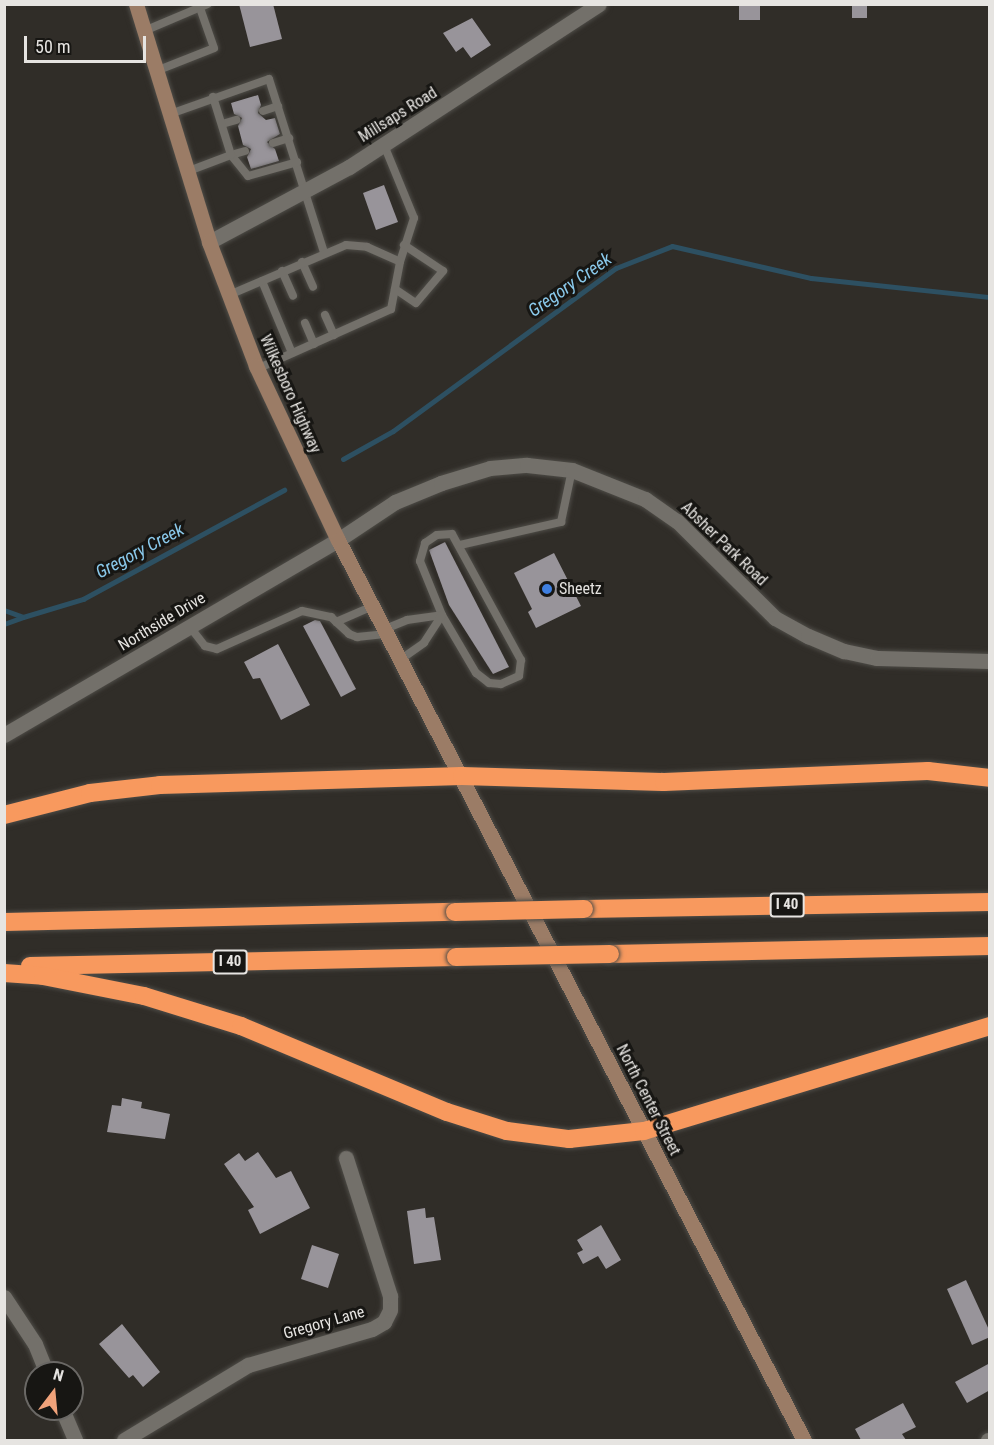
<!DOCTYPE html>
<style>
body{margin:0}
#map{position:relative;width:994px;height:1445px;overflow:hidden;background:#302d28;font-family:"Roboto Condensed",sans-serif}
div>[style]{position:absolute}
.stream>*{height:5px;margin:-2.5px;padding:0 2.5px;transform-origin:2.5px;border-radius:2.5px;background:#2d5062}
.building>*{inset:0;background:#98949a}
.roads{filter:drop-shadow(0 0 2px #4e4c47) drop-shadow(0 0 2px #4e4c47)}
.service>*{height:8px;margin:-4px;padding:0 4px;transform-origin:4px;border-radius:4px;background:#73706a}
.minor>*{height:15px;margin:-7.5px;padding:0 7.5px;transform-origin:7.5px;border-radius:7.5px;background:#73706a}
.tertiary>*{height:15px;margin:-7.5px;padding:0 7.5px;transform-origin:7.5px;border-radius:7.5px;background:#73706a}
.secondary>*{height:15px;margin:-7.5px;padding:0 7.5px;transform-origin:7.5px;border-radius:7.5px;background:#9b7c66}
.motorway>*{height:18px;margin:-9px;padding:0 9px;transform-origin:9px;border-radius:9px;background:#f8995e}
.bridges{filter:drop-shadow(0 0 2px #4e4c47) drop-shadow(0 0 2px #4e4c47)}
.motorway-bridge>*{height:18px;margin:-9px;padding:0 9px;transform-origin:9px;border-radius:9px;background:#f8995e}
.dots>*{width:16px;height:16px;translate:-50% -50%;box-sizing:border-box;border:3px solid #171613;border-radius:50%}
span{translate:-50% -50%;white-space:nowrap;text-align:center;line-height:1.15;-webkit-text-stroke:6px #171613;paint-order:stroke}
.shield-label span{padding:2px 4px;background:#171613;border:2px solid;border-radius:4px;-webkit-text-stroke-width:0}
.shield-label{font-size:15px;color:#e6e4e1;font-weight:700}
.street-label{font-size:16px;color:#e6e4e1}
.poi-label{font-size:16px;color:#e6e4e1}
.left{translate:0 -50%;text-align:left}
.water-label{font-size:18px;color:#8bcaec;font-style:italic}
.frame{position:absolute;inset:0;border:6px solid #e6e4e1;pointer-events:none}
.north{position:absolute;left:24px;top:1361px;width:60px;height:60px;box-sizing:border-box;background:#171613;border:2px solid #6a6865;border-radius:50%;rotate:16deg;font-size:16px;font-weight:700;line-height:24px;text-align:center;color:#e6e4e1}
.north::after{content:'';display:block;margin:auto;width:21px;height:27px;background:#f0a27a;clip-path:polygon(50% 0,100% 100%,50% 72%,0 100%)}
.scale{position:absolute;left:24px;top:36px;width:122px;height:27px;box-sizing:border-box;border:3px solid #e6e4e1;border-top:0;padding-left:8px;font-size:18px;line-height:21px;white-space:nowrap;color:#e6e4e1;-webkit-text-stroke:4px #171613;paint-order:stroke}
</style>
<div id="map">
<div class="stream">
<i style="left:343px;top:459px;width:57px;rotate:-29.2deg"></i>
<i style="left:393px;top:431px;width:276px;rotate:-36.2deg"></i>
<i style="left:616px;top:268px;width:60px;rotate:-21.4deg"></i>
<i style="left:672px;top:246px;width:143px;rotate:13deg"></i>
<i style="left:811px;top:278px;width:180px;rotate:6.1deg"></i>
<i style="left:4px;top:610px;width:20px;rotate:20deg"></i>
<i style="left:23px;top:617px;width:63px;rotate:-16.7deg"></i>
<i style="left:83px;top:599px;width:229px;rotate:-28.5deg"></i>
<i style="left:4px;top:624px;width:20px;rotate:-20deg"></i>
</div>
<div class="building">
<i style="clip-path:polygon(239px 4px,273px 4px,282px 39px,250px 47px)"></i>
<i style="clip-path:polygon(739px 4px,760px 4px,760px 20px,739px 20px)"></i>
<i style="clip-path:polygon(852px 4px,867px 4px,867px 18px,852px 18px)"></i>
<i style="clip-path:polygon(472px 18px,491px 45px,471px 58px,463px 47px,456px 52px,443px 33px)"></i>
<i style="clip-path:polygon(258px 95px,261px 105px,258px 113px,266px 120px,275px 118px,280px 134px,267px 142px,275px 149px,279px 161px,251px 169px,247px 157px,251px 149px,243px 145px,238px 126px,242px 118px,234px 114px,231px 103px)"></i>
<i style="clip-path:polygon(384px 185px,398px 222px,376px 230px,363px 193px)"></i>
<i style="clip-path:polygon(445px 542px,509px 667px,493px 674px,449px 605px,429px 550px)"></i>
<i style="clip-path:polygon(554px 553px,581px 606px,536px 628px,528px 612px,532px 609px,514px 573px)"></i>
<i style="clip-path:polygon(315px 620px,320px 621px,356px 689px,341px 697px,303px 626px)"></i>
<i style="clip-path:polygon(278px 644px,310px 705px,281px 720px,260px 678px,253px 679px,244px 662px)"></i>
<i style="clip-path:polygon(122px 1098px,142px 1102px,141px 1108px,170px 1114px,165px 1139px,107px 1132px,112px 1105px,121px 1106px)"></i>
<i style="clip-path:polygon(258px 1152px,276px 1178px,291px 1171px,310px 1208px,260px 1234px,248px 1210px,254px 1207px,224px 1164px,239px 1153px,245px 1161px)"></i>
<i style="clip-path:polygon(425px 1208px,426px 1218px,434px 1217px,441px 1260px,414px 1264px,407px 1211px)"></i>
<i style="clip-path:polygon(601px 1225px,621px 1260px,606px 1269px,598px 1256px,583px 1264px,577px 1253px,583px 1250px,577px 1240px)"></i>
<i style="clip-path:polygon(312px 1245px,339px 1254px,328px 1288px,301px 1279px)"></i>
<i style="clip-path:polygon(966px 1280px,990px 1332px,990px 1337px,972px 1345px,947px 1289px)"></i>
<i style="clip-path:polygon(122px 1324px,160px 1372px,143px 1387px,133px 1375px,129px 1378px,99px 1344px)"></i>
<i style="clip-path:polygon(990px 1363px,990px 1390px,967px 1403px,955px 1382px)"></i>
<i style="clip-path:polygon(903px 1403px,916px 1427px,902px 1434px,906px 1440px,861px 1440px,855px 1429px)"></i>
</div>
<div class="roads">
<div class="service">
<i style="left:144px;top:31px;width:69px;rotate:-22.9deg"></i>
<i style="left:156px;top:71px;width:62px;rotate:-21.6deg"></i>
<i style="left:214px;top:48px;width:42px;rotate:-109.3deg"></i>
<i style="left:263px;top:111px;width:16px;rotate:-18deg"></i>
<i style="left:170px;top:114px;width:105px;rotate:-19.5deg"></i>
<i style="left:269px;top:79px;width:182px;rotate:72.4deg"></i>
<i style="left:222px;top:124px;width:15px;rotate:-16deg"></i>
<i style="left:273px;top:143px;width:17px;rotate:-17deg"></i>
<i style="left:384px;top:145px;width:79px;rotate:67.7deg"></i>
<i style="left:414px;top:218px;width:46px;rotate:107.7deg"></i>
<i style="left:245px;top:151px;width:15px;rotate:164deg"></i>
<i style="left:231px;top:155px;width:27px;rotate:51deg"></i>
<i style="left:248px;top:176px;width:51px;rotate:-15.9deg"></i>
<i style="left:186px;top:172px;width:48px;rotate:-20.7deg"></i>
<i style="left:231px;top:155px;width:61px;rotate:-107.2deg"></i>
<i style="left:302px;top:262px;width:27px;rotate:66deg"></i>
<i style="left:282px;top:271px;width:27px;rotate:66deg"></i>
<i style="left:262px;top:281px;width:78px;rotate:67.4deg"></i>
<i style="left:395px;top:289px;width:25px;rotate:34deg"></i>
<i style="left:416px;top:303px;width:42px;rotate:-49.8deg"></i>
<i style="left:443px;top:271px;width:47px;rotate:-146.3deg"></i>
<i style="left:229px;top:295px;width:127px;rotate:-23.1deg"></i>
<i style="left:346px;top:245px;width:21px;rotate:5deg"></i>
<i style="left:367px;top:247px;width:36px;rotate:24deg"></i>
<i style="left:400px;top:262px;width:48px;rotate:100.8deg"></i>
<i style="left:391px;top:309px;width:147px;rotate:155.9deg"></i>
<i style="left:325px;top:315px;width:22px;rotate:66deg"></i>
<i style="left:305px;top:323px;width:23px;rotate:67deg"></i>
<i style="left:452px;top:534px;width:144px;rotate:61.3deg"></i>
<i style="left:521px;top:660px;width:16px;rotate:97deg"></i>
<i style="left:519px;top:676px;width:20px;rotate:156deg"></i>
<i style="left:501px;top:684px;width:12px;rotate:-175deg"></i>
<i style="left:489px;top:683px;width:16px;rotate:-142deg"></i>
<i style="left:476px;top:673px;width:67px;rotate:-120.4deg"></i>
<i style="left:442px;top:615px;width:58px;rotate:-112.2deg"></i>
<i style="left:420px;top:561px;width:19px;rotate:-74deg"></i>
<i style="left:425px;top:543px;width:14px;rotate:-34deg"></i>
<i style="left:437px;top:535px;width:15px;rotate:-4deg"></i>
<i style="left:460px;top:545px;width:104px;rotate:-12.8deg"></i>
<i style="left:561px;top:522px;width:53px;rotate:-78.1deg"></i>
<i style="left:336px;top:622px;width:40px;rotate:-23.4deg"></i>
<i style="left:190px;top:627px;width:24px;rotate:52deg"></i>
<i style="left:205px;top:646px;width:12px;rotate:14deg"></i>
<i style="left:217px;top:649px;width:93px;rotate:-24.1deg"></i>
<i style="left:302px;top:611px;width:30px;rotate:12deg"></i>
<i style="left:331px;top:617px;width:25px;rotate:43deg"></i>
<i style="left:349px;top:634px;width:9px;rotate:21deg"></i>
<i style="left:357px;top:637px;width:30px;rotate:-6deg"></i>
<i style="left:385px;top:629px;width:24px;rotate:-22deg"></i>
<i style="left:407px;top:620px;width:35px;rotate:-8deg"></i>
<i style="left:442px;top:615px;width:33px;rotate:123deg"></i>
<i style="left:424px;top:643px;width:29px;rotate:145deg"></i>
</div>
<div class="minor">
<i style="left:338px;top:540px;width:69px;rotate:-33.7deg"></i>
<i style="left:395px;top:502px;width:50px;rotate:-22.4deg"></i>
<i style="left:441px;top:483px;width:51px;rotate:-17deg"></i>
<i style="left:490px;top:468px;width:37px;rotate:-5deg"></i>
<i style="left:527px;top:465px;width:45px;rotate:6.3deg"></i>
<i style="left:572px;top:470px;width:79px;rotate:21.7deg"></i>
<i style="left:645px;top:499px;width:39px;rotate:35deg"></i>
<i style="left:677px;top:521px;width:138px;rotate:44.7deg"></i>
<i style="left:775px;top:618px;width:38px;rotate:29deg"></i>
<i style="left:808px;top:636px;width:39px;rotate:23deg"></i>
<i style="left:844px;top:651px;width:34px;rotate:12deg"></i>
<i style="left:877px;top:658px;width:113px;rotate:1.5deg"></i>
<i style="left:4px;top:1297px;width:56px;rotate:56.6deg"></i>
<i style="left:35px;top:1344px;width:31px;rotate:68deg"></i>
<i style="left:62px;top:1409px;width:34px;rotate:67deg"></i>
<i style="left:124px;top:1440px;width:145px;rotate:-31.2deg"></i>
<i style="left:248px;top:1365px;width:129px;rotate:-16.2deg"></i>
<i style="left:372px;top:1329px;width:14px;rotate:-30deg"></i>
<i style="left:384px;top:1322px;width:13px;rotate:-63deg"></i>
<i style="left:390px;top:1310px;width:14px;rotate:-90deg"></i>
<i style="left:390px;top:1296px;width:145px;rotate:-107.7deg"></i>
<i style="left:988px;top:1440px;width:2px"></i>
</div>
<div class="tertiary">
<i style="left:209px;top:242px;width:159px;rotate:-28.2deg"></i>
<i style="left:349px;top:167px;width:298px;rotate:-33.1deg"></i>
<i style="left:4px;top:735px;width:387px;rotate:-30.3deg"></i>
</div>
<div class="secondary">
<i style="left:136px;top:4px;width:249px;rotate:72.9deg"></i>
<i style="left:209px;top:242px;width:133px;rotate:69.2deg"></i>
<i style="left:256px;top:366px;width:192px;rotate:64.8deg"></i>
<i style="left:338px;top:540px;width:1013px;rotate:62.63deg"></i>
</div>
<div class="motorway">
<i style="left:4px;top:815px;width:89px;rotate:-14.3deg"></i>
<i style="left:90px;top:793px;width:70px;rotate:-6.5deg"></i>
<i style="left:160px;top:785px;width:302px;rotate:-1.7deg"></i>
<i style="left:462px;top:776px;width:202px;rotate:1.7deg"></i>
<i style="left:664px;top:782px;width:264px;rotate:-2.4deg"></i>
<i style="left:928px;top:771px;width:62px;rotate:6.4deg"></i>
<i style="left:584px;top:909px;width:406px;rotate:-1deg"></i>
<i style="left:4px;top:922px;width:451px;rotate:-1.3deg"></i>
<i style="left:610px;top:954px;width:380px;rotate:-1.2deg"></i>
<i style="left:30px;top:966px;width:426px;rotate:-1.2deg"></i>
<i style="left:4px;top:973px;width:39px;rotate:4deg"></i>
<i style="left:43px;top:976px;width:103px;rotate:11.2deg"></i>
<i style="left:144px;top:996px;width:102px;rotate:17.2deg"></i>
<i style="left:241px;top:1026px;width:223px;rotate:22.7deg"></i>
<i style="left:447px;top:1112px;width:63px;rotate:17.6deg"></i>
<i style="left:507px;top:1131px;width:63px;rotate:7.4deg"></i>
<i style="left:569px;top:1139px;width:75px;rotate:-6.1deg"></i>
<i style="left:644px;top:1131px;width:362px;rotate:-16.9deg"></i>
</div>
</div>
<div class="bridges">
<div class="motorway-bridge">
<i style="left:455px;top:912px;width:129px;rotate:-1.3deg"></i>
<i style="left:456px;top:957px;width:154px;rotate:-1.1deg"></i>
</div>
</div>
<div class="dots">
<i style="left:547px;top:589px;background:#3f7fe0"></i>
</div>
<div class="shield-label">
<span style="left:787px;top:905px">I 40</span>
<span style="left:230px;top:962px">I 40</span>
</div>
<div class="street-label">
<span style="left:398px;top:115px;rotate:-32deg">Millsaps Road</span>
<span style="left:290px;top:394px;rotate:66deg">Wilkesboro Highway</span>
<span style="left:724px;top:544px;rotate:44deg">Absher Park Road</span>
<span style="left:162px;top:622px;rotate:-31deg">Northside Drive</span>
<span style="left:648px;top:1100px;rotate:63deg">North Center Street</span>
<span style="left:324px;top:1323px;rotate:-16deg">Gregory Lane</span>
</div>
<div class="poi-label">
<span class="left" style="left:559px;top:589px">Sheetz</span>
</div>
<div class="water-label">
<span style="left:570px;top:285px;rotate:-35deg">Gregory Creek</span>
<span style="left:140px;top:551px;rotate:-28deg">Gregory Creek</span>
</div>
<div class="frame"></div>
<div class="north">N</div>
<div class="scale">50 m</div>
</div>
